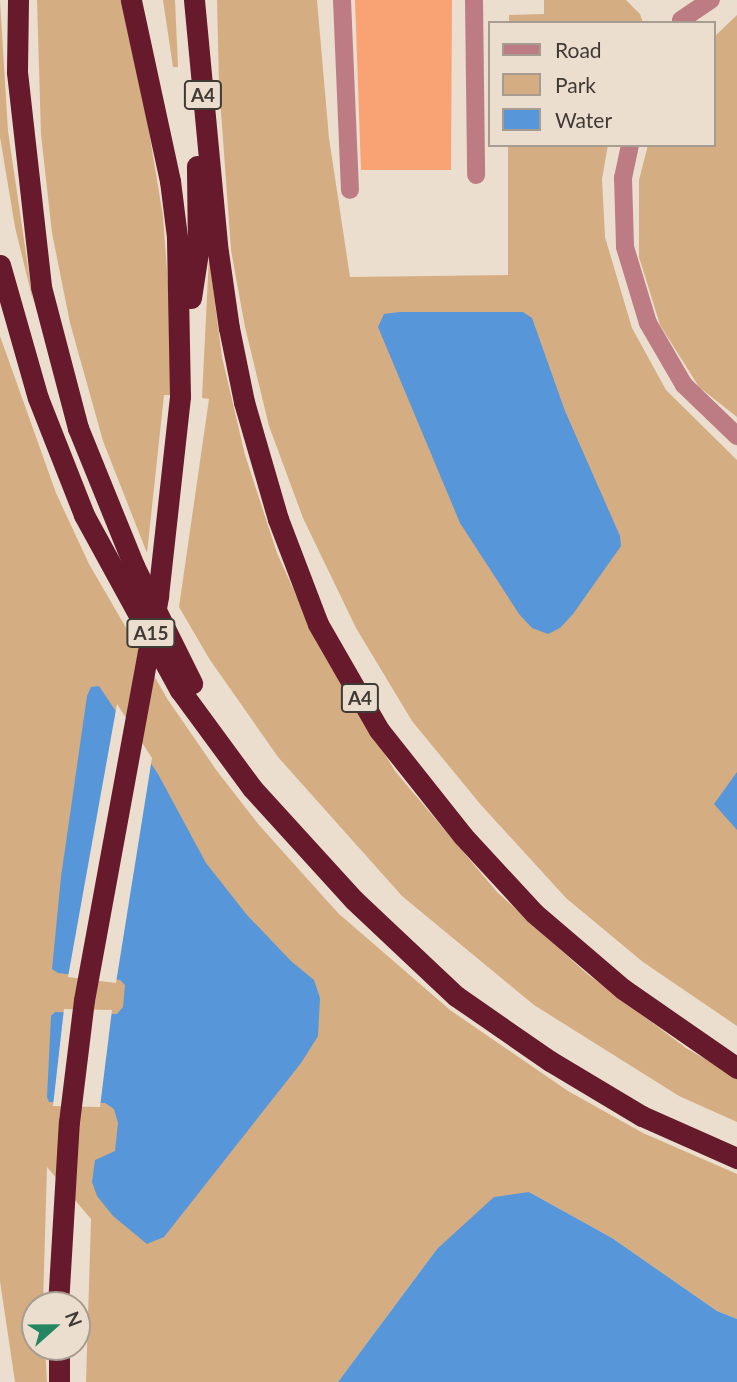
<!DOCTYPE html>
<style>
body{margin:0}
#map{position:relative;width:737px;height:1382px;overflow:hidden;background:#ecdecf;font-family:Lato,sans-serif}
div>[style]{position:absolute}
.green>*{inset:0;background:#d5ad82}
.water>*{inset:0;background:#5696d9}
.pier>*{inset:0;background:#ecdecf}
.building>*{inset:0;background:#f9a274}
.minor>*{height:18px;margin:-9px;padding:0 9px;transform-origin:9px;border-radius:9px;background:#bd7c84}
.highway>*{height:21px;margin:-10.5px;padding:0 10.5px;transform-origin:10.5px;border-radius:10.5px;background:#661a2b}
span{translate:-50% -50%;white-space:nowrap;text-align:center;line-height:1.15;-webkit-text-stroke:5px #ecdecf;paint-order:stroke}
.shield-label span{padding:2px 5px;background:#ecdecf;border:2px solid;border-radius:5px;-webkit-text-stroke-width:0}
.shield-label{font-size:19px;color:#403a35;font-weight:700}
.legend{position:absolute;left:488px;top:21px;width:228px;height:126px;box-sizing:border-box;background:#ecdecf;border:2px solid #a79c91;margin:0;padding:9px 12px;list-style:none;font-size:21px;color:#403a35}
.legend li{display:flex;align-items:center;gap:14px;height:35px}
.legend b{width:35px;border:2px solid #a79c91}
.north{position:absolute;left:21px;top:1291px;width:70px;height:70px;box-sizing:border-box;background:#ecdecf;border:2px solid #a79c91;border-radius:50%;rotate:69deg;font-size:19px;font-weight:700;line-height:28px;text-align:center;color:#403a35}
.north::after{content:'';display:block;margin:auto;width:24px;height:32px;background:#258761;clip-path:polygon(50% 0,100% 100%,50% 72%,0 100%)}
</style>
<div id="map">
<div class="green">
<i style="clip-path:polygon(0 0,8px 131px,33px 301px,15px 227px,0 137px)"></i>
<i style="clip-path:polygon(37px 0,124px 0,145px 108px,163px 216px,170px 312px,170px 395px,164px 395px,147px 553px,103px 441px,70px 323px,52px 233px,41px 135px)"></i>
<i style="clip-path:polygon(163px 0,175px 0,178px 67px,173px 67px)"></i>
<i style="clip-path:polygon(217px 0,317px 0,329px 138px,350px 277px,508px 275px,508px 145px,608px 145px,602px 179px,605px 237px,632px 328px,666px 390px,737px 460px,737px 1026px,643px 962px,566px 898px,481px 805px,412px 721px,356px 628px,303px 518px,269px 426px,245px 327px,231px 250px,219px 84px)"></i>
<i style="clip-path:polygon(544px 0,626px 0,640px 14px,643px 23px,509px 23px,509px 15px,544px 14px)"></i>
<i style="clip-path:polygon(737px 15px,737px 417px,699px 387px,660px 325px,639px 257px,639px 180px,648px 145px,714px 145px,714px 37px)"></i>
<i style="clip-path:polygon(209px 256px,222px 357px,245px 455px,277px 553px,321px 650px,395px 771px,497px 892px,586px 973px,686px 1048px,737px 1077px,737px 1122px,679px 1096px,534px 1005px,402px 896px,278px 757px,210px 660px,179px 607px,209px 399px,202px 398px)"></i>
<i style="clip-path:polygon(0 336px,56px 493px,89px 564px,168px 700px,217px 771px,259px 825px,338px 913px,450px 1010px,568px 1091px,643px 1133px,737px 1174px,737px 1319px,717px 1311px,612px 1238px,529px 1192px,437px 1249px,338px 1382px,86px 1382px,91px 1219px,47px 1167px,43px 1305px,35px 1305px,35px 1347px,45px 1347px,47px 1382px,15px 1382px,0 1281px)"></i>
</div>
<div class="water">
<i style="clip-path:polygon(400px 312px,523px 312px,532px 318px,565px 411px,620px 536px,621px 546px,573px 614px,560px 628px,548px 634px,532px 628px,519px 614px,460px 523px,378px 327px,384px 314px)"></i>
<i style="clip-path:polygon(99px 686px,158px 774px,206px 863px,247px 915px,291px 961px,314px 980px,320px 998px,318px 1036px,301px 1063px,164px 1237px,147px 1244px,113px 1216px,97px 1196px,92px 1182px,95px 1160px,115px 1151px,118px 1123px,114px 1109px,105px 1103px,49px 1102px,47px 1097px,51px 1016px,55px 1012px,117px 1014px,123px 1007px,125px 985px,120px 980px,58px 973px,52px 969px,61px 877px,87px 696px,91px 687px)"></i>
<i style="clip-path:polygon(737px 772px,737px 830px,714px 804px)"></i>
<i style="clip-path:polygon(529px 1192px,612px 1238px,717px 1311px,737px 1319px,737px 1382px,338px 1382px,437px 1249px,494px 1197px)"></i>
</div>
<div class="pier">
<i style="clip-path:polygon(117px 704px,152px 758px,116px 983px,68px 977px)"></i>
<i style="clip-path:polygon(64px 1009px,112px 1010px,100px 1107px,53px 1106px)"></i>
</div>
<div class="building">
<i style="clip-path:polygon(355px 0,452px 0,451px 170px,361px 170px)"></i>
</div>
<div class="minor">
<i style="left:342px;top:0;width:190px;rotate:87.6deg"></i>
<i style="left:474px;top:0;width:175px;rotate:89.3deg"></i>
<i style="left:681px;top:20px;width:36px;rotate:-34deg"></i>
<i style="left:630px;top:145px;width:34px;rotate:102deg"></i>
<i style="left:623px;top:178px;width:69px;rotate:88.3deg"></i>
<i style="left:625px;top:247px;width:79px;rotate:73.2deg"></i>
<i style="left:648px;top:323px;width:72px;rotate:59.9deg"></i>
<i style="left:684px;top:385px;width:74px;rotate:43.9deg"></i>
</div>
<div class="highway">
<i style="left:18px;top:0;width:72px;rotate:90.8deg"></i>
<i style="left:17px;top:72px;width:216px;rotate:83.6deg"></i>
<i style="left:41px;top:287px;width:146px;rotate:75.3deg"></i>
<i style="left:78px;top:428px;width:149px;rotate:67.9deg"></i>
<i style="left:134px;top:566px;width:131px;rotate:63.6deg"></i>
<i style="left:194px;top:0;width:253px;rotate:84.6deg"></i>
<i style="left:218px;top:252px;width:77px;rotate:81.8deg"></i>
<i style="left:229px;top:328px;width:76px;rotate:78.5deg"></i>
<i style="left:244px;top:402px;width:122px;rotate:73.8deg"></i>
<i style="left:278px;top:519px;width:112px;rotate:69.1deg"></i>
<i style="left:318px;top:624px;width:122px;rotate:60.1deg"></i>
<i style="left:379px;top:730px;width:135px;rotate:51.6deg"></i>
<i style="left:463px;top:836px;width:105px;rotate:47.3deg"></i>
<i style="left:534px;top:913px;width:117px;rotate:40.5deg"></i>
<i style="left:623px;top:989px;width:139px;rotate:34.7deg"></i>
<i style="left:0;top:265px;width:138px;rotate:74.1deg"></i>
<i style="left:38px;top:398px;width:126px;rotate:68.5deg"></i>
<i style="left:84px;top:515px;width:200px;rotate:61.3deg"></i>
<i style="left:180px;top:690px;width:122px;rotate:53.7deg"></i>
<i style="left:252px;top:788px;width:151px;rotate:47.7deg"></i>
<i style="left:354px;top:900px;width:140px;rotate:43.3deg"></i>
<i style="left:456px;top:996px;width:114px;rotate:34.7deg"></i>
<i style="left:550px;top:1061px;width:107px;rotate:30.9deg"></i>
<i style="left:642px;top:1116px;width:104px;rotate:23.9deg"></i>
<i style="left:191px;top:298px;width:47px;rotate:-81.3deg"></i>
<i style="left:198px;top:252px;width:86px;rotate:-90.7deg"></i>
<i style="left:58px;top:1305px;width:183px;rotate:-86.6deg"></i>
<i style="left:69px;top:1122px;width:123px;rotate:-83deg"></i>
<i style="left:84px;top:1000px;width:411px;rotate:-79.6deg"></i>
<i style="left:158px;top:596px;width:201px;rotate:-83.7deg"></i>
<i style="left:180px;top:396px;width:159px;rotate:-91.1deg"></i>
<i style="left:177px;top:237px;width:56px;rotate:-97.1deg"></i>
<i style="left:170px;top:181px;width:185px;rotate:-102.2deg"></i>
<i style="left:59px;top:1347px;width:35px;rotate:90deg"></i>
</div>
<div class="shield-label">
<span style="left:203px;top:95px">A4</span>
<span style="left:151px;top:633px">A15</span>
<span style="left:360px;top:698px">A4</span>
</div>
<ul class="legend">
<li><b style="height:9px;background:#bd7c84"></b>Road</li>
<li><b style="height:19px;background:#d5ad82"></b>Park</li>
<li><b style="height:19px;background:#5696d9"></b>Water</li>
</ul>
<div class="north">N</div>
</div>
